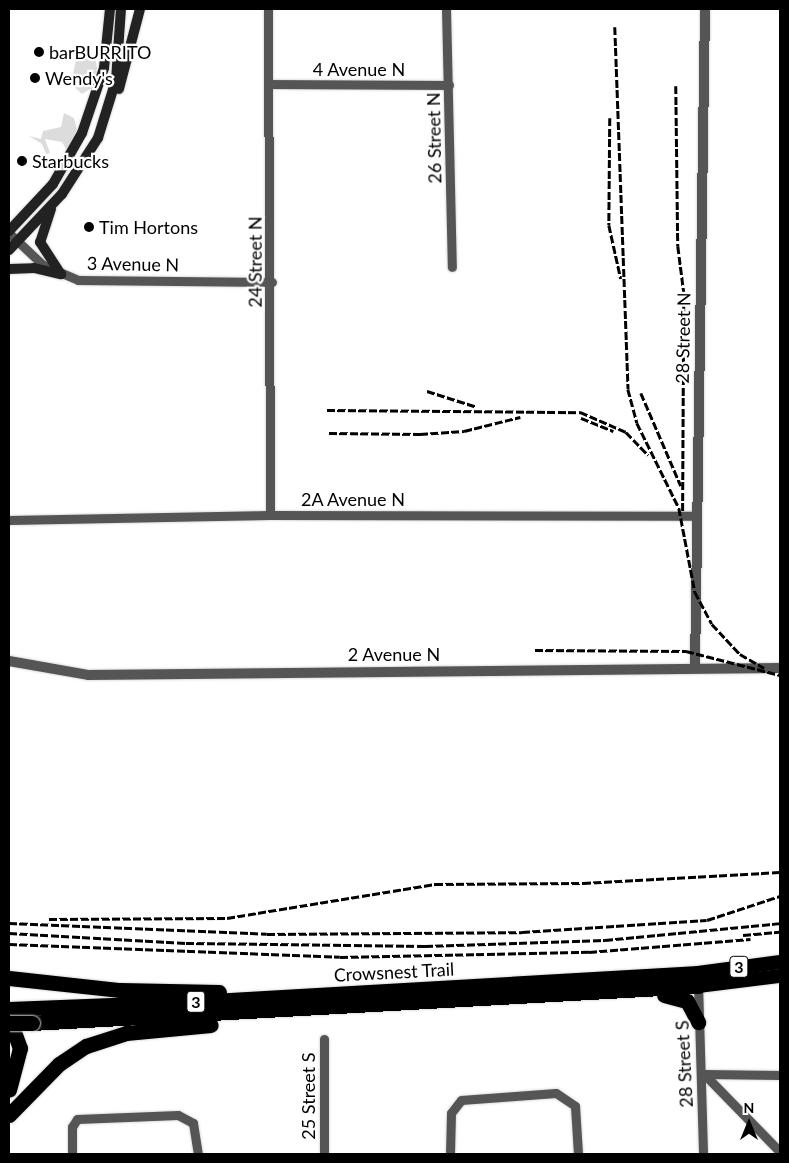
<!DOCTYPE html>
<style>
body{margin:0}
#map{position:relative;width:789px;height:1163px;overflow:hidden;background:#fff;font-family:Lato,sans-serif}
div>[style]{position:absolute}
.green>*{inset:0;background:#dcdcdc}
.roads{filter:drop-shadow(0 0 1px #dbdbdb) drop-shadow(0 0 1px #dbdbdb)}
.minor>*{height:9px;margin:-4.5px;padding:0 4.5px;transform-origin:4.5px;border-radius:4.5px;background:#555}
.tertiary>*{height:10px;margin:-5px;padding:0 5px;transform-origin:5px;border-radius:5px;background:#555}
.secondary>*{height:10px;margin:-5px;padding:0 5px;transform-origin:5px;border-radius:5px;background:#222}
.trunk>*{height:14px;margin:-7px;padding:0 7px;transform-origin:7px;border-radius:7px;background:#000}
.motorway>*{height:15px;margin:-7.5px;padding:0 7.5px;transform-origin:7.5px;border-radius:7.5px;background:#000}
.rail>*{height:2.5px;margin-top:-1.25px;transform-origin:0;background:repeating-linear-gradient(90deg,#000 0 8px,transparent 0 10.5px)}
.bridges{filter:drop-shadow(0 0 1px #dbdbdb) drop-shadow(0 0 1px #dbdbdb)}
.motorway-bridge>*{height:15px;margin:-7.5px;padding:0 7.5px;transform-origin:7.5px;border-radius:7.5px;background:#000}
.dots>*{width:14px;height:14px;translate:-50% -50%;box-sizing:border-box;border:2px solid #fff;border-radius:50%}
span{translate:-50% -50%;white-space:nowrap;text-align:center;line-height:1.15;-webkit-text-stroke:4.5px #fff;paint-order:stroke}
.shield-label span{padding:1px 4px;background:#fff;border:1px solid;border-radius:4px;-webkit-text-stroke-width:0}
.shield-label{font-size:16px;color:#000;font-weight:700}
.poi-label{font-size:18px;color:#000}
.left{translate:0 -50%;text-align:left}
.street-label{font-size:18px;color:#000}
.frame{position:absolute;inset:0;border:10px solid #000;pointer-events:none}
.north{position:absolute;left:724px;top:1098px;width:50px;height:50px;-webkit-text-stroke:4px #fff;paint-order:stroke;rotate:0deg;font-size:14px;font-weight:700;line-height:20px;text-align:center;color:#000}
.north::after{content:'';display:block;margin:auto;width:18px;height:22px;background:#000;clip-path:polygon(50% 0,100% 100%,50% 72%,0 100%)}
</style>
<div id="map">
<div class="green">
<i style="clip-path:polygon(85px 52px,95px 58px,97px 68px,93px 87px,82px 94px,71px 84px,77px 55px)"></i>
<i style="clip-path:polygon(64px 113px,74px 118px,77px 130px,67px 151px,62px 142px,45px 139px,50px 153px,46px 154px,42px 144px,29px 136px,41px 139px,43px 131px,61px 127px)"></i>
</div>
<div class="roads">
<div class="minor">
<i style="left:268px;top:9px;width:506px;rotate:89.77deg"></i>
<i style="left:446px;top:9px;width:258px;rotate:88.7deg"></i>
<i style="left:269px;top:84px;width:180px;rotate:0.3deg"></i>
<i style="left:9px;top:233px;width:47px;rotate:43.3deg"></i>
<i style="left:43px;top:265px;width:38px;rotate:23deg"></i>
<i style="left:78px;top:280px;width:194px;rotate:0.6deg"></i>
<i style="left:9px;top:520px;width:261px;rotate:-1.1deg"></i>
<i style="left:270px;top:515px;width:427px;rotate:0.1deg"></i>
<i style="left:698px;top:983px;width:171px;rotate:88.3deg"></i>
<i style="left:704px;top:1074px;width:109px;rotate:45.7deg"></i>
<i style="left:704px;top:1074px;width:76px;rotate:0.8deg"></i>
<i style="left:72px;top:1154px;width:27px;rotate:-90deg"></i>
<i style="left:72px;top:1127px;width:9px;rotate:-58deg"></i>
<i style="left:77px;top:1119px;width:101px;rotate:-2.3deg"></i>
<i style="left:178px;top:1115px;width:17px;rotate:28deg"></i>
<i style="left:193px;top:1123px;width:31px;rotate:81deg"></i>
<i style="left:324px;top:1154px;width:115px;rotate:-90deg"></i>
<i style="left:450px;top:1154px;width:41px;rotate:-88.6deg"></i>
<i style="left:451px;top:1113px;width:16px;rotate:-52deg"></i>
<i style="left:461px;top:1100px;width:95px;rotate:-4.2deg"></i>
<i style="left:556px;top:1093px;width:23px;rotate:34deg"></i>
<i style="left:575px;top:1106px;width:48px;rotate:86.4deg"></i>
</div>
<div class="tertiary">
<i style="left:9px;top:661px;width:80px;rotate:10deg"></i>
<i style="left:88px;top:675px;width:692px;rotate:-0.58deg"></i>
<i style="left:695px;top:668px;width:659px;rotate:-89.13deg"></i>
</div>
<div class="secondary">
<i style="left:119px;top:89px;width:83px;rotate:-75.3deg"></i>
<i style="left:51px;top:209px;width:35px;rotate:108deg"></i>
<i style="left:40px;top:242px;width:38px;rotate:57deg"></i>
<i style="left:9px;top:231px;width:64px;rotate:-46.9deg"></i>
<i style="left:53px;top:184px;width:59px;rotate:-60.4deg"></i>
<i style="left:82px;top:133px;width:69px;rotate:-71.3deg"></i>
<i style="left:104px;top:68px;width:59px;rotate:-84.2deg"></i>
<i style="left:9px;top:250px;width:77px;rotate:-46.6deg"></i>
<i style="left:62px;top:194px;width:67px;rotate:-57.3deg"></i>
<i style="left:98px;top:138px;width:61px;rotate:-72.8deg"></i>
<i style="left:116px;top:80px;width:71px;rotate:-86deg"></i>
<i style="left:9px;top:269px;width:25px;rotate:-2deg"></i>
<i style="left:34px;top:268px;width:28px;rotate:13deg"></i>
</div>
<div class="trunk">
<i style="left:698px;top:973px;width:83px;rotate:-7.6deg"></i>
<i style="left:698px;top:986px;width:83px;rotate:-7deg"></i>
</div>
<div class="motorway">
<i style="left:9px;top:978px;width:112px;rotate:6.2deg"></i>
<i style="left:120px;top:990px;width:99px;rotate:1.2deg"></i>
<i style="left:664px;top:995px;width:24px;rotate:15deg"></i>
<i style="left:687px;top:1001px;width:24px;rotate:62deg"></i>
<i style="left:9px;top:1009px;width:186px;rotate:-2.2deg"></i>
<i style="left:195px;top:1002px;width:504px;rotate:-3.3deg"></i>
<i style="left:9px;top:1018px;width:32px;rotate:70deg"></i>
<i style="left:20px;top:1048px;width:43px;rotate:104.7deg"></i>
<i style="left:32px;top:1023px;width:667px;rotate:-3.18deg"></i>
<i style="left:9px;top:1115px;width:71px;rotate:-45.6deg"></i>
<i style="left:59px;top:1064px;width:32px;rotate:-34deg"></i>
<i style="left:86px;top:1046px;width:42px;rotate:-18deg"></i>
<i style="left:126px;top:1033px;width:85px;rotate:-5.4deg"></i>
</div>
</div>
<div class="rail">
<i style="left:615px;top:27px;width:362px;rotate:87.9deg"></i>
<i style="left:628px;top:389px;width:35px;rotate:75deg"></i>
<i style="left:637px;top:423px;width:95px;rotate:63.7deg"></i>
<i style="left:679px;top:508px;width:86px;rotate:79.2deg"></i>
<i style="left:695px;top:592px;width:36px;rotate:62deg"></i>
<i style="left:712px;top:624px;width:41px;rotate:47deg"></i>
<i style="left:740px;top:654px;width:28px;rotate:30deg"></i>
<i style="left:676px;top:86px;width:160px;rotate:89.3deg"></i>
<i style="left:678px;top:246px;width:47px;rotate:82.7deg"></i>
<i style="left:684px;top:293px;width:218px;rotate:90.3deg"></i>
<i style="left:610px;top:118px;width:107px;rotate:90.5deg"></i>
<i style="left:609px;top:225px;width:55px;rotate:77.5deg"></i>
<i style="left:427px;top:391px;width:52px;rotate:17.7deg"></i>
<i style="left:641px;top:393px;width:101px;rotate:66.7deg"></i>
<i style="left:327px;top:410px;width:253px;rotate:0.5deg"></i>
<i style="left:580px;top:412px;width:50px;rotate:23.5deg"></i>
<i style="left:626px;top:432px;width:32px;rotate:46deg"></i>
<i style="left:581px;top:418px;width:35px;rotate:22deg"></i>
<i style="left:329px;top:433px;width:91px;rotate:0.6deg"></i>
<i style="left:420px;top:434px;width:44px;rotate:-3.9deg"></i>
<i style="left:464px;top:431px;width:58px;rotate:-14deg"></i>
<i style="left:535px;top:650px;width:151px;rotate:0.4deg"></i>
<i style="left:686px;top:651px;width:97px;rotate:14.3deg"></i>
<i style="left:49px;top:919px;width:178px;rotate:-0.3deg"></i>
<i style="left:227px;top:918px;width:211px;rotate:-9.3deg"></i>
<i style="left:435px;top:884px;width:148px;rotate:-0.4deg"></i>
<i style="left:583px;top:883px;width:197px;rotate:-3.2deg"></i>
<i style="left:9px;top:923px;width:258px;rotate:2.4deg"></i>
<i style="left:267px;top:934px;width:255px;rotate:-0.4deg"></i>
<i style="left:522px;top:932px;width:185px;rotate:-3.7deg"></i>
<i style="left:707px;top:920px;width:77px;rotate:-18.2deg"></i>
<i style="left:9px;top:933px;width:177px;rotate:3.2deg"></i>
<i style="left:186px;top:943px;width:239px;rotate:0.7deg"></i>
<i style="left:425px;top:946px;width:180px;rotate:-1.9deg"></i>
<i style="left:605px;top:940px;width:176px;rotate:-5.5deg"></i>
<i style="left:743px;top:935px;width:37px;rotate:-5deg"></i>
<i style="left:9px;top:944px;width:331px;rotate:2.2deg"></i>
<i style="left:340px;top:957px;width:249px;rotate:-1.2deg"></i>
<i style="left:589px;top:952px;width:162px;rotate:-4.6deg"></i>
</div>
<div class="bridges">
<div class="motorway-bridge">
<i style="left:9px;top:1023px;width:23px"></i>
</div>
</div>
<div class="dots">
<i style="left:39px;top:52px;background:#000"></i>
<i style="left:35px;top:78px;background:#000"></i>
<i style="left:22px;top:161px;background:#000"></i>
<i style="left:89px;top:227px;background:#000"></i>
</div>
<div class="shield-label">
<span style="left:739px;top:967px">3</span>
<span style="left:196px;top:1002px">3</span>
</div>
<div class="poi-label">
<span class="left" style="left:49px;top:52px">barBURRITO</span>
<span class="left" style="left:45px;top:78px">Wendy's</span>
<span class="left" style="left:32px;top:161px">Starbucks</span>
<span class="left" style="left:99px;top:227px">Tim Hortons</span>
</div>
<div class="street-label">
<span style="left:359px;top:69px">4 Avenue N</span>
<span style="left:434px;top:138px;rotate:-91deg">26 Street N</span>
<span style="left:255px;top:262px;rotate:-90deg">24 Street N</span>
<span style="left:133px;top:264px;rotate:1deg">3 Avenue N</span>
<span style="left:683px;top:338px;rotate:-89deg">28 Street N</span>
<span style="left:353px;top:499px">2A Avenue N</span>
<span style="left:394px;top:654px">2 Avenue N</span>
<span style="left:394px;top:972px;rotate:-3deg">Crowsnest Trail</span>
<span style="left:684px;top:1064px;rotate:-93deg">28 Street S</span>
<span style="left:308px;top:1096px;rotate:-90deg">25 Street S</span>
</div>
<div class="frame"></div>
<div class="north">N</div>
</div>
